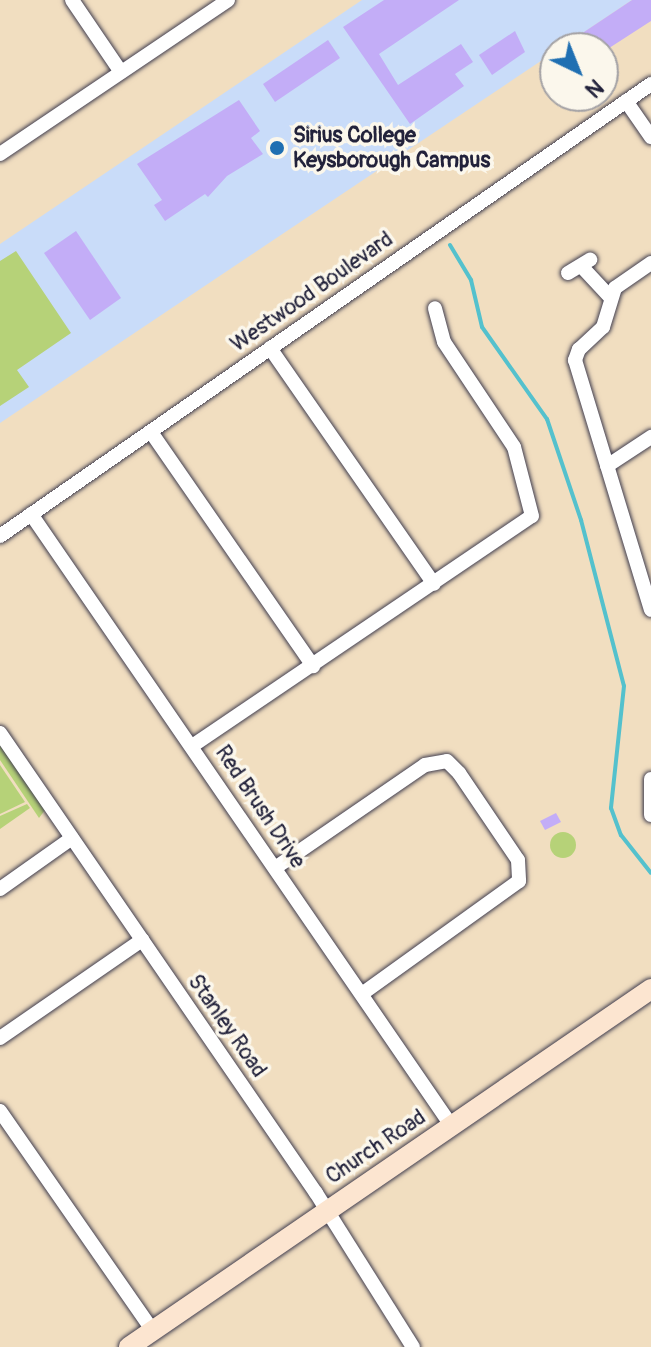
<!DOCTYPE html>
<style>
body{margin:0}
#map{position:relative;width:651px;height:1347px;overflow:hidden;background:#f1dec0;font-family:Pangolin,sans-serif}
div>[style]{position:absolute}
.built>*{inset:0;background:#c9dcf9}
.green>*{inset:0;background:#b6d278}
.round{border-radius:50%}
.stream>*{height:4px;margin:-2px;padding:0 2px;transform-origin:2px;border-radius:2px;background:#54c1cd}
.building>*{inset:0;background:#c3adf7}
.roads{filter:drop-shadow(0 0 2px #413e4f) drop-shadow(0 0 2px #413e4f)}
.street>*{height:14px;margin:-7px;padding:0 7px;transform-origin:7px;border-radius:7px;background:#fff}
.secondary>*{height:20px;margin:-10px;padding:0 10px;transform-origin:10px;border-radius:10px;background:#fce5d0}
.dots>*{width:22px;height:22px;translate:-50% -50%;box-sizing:border-box;border:4px solid #fbf7ec;border-radius:50%}
span{translate:-50% -50%;white-space:nowrap;text-align:center;line-height:1.15;-webkit-text-stroke:7px #fbf7ec;paint-order:stroke}
.poi-label{font-size:22px;color:#22223b;font-weight:700}
.left{translate:0 -50%;text-align:left}
.street-label{font-size:22px;color:#22223b}
.north{position:absolute;left:539px;top:32px;width:80px;height:80px;box-sizing:border-box;background:#fbf7ec;border:2px solid #a4a2a5;border-radius:50%;rotate:137deg;font-size:22px;font-weight:700;line-height:32px;text-align:center;color:#22223b}
.north::after{content:'';display:block;margin:auto;width:28px;height:36px;background:#1f6fb2;clip-path:polygon(50% 0,100% 100%,50% 72%,0 100%)}
</style>
<div id="map">
<div class="built">
<i style="clip-path:polygon(362px 0,632px 0,0 423px,0 244px)"></i>
</div>
<div class="green">
<i style="clip-path:polygon(16px 251px,71px 333px,17px 370px,29px 387px,0 406px,0 261px)"></i>
<i style="clip-path:polygon(0 744px,45px 810px,39px 818px,0 760px)"></i>
<i style="clip-path:polygon(0 765px,25px 802px,0 814px)"></i>
<i style="clip-path:polygon(27px 804px,30px 808px,0 829px,0 816px)"></i>
<i class="round" style="left:550px;top:832px;width:26px;height:26px"></i>
</div>
<div class="stream">
<i style="left:450px;top:245px;width:41px;rotate:59deg"></i>
<i style="left:471px;top:280px;width:48px;rotate:76.8deg"></i>
<i style="left:482px;top:327px;width:113px;rotate:54.8deg"></i>
<i style="left:547px;top:419px;width:107px;rotate:71.4deg"></i>
<i style="left:581px;top:520px;width:171px;rotate:75.5deg"></i>
<i style="left:624px;top:686px;width:123px;rotate:96.1deg"></i>
<i style="left:611px;top:808px;width:29px;rotate:70deg"></i>
<i style="left:621px;top:835px;width:48px;rotate:51.7deg"></i>
</div>
<div class="building">
<i style="clip-path:polygon(384px 0,459px 0,379px 54px,398px 85px,461px 44px,473px 62px,455px 74px,464px 86px,410px 124px,343px 27px)"></i>
<i style="clip-path:polygon(632px 0,651px 0,651px 21px,603px 52px,603px 48px,590px 48px,581px 34px)"></i>
<i style="clip-path:polygon(515px 31px,525px 52px,492px 75px,479px 55px)"></i>
<i style="clip-path:polygon(328px 40px,340px 58px,275px 102px,263px 84px)"></i>
<i style="clip-path:polygon(239px 100px,260px 131px,251px 138px,263px 154px,227px 176px,208px 197px,205px 194px,165px 221px,154px 205px,162px 200px,137px 164px)"></i>
<i style="clip-path:polygon(76px 231px,121px 298px,90px 320px,44px 253px)"></i>
<i style="clip-path:polygon(556px 813px,561px 822px,545px 830px,540px 821px)"></i>
</div>
<div class="roads">
<div class="street">
<i style="left:72px;top:0;width:87px;rotate:55.8deg"></i>
<i style="left:626px;top:101px;width:44px;rotate:55.2deg"></i>
<i style="left:0;top:154px;width:275px;rotate:-34deg"></i>
<i style="left:651px;top:263px;width:44px;rotate:145.2deg"></i>
<i style="left:615px;top:288px;width:41px;rotate:107.1deg"></i>
<i style="left:603px;top:327px;width:33px;rotate:137deg"></i>
<i style="left:579px;top:349px;width:12px;rotate:110deg"></i>
<i style="left:575px;top:360px;width:261px;rotate:73.1deg"></i>
<i style="left:583px;top:268px;width:41px;rotate:47deg"></i>
<i style="left:568px;top:273px;width:26px;rotate:-31deg"></i>
<i style="left:270px;top:348px;width:287px;rotate:55.2deg"></i>
<i style="left:151px;top:432px;width:285px;rotate:55.3deg"></i>
<i style="left:607px;top:466px;width:53px;rotate:-33.4deg"></i>
<i style="left:31px;top:514px;width:741px;rotate:55.5deg"></i>
<i style="left:0;top:536px;width:793px;rotate:-34.77deg"></i>
<i style="left:0;top:733px;width:558px;rotate:55.51deg"></i>
<i style="left:316px;top:1193px;width:182px;rotate:57.8deg"></i>
<i style="left:192px;top:746px;width:410px;rotate:-34.1deg"></i>
<i style="left:532px;top:516px;width:71px;rotate:-104.6deg"></i>
<i style="left:514px;top:447px;width:126px;rotate:-123.7deg"></i>
<i style="left:444px;top:342px;width:35px;rotate:-105deg"></i>
<i style="left:651px;top:779px;width:36px;rotate:90deg"></i>
<i style="left:275px;top:868px;width:182px;rotate:-34.5deg"></i>
<i style="left:425px;top:765px;width:22px;rotate:-10deg"></i>
<i style="left:447px;top:761px;width:17px;rotate:45deg"></i>
<i style="left:459px;top:773px;width:105px;rotate:55.9deg"></i>
<i style="left:518px;top:860px;width:21px;rotate:87deg"></i>
<i style="left:519px;top:881px;width:193px;rotate:144.3deg"></i>
<i style="left:0;top:889px;width:88px;rotate:-35.3deg"></i>
<i style="left:0;top:1038px;width:173px;rotate:-34.6deg"></i>
<i style="left:0;top:1111px;width:268px;rotate:55.2deg"></i>
</div>
<div class="secondary">
<i style="left:129px;top:1347px;width:633px;rotate:-34.44deg"></i>
</div>
</div>
<div class="dots">
<i style="left:277px;top:148px;background:#1f6fb2"></i>
</div>
<div class="poi-label">
<span class="left" style="left:293px;top:148px">Sirius College<br>Keysborough Campus</span>
</div>
<div class="street-label">
<span style="left:312px;top:292px;rotate:-35deg">Westwood Boulevard</span>
<span style="left:260px;top:807px;rotate:56deg">Red Brush Drive</span>
<span style="left:227px;top:1026px;rotate:55deg">Stanley Road</span>
<span style="left:376px;top:1147px;rotate:-34deg">Church Road</span>
</div>
<div class="north">N</div>
</div>
